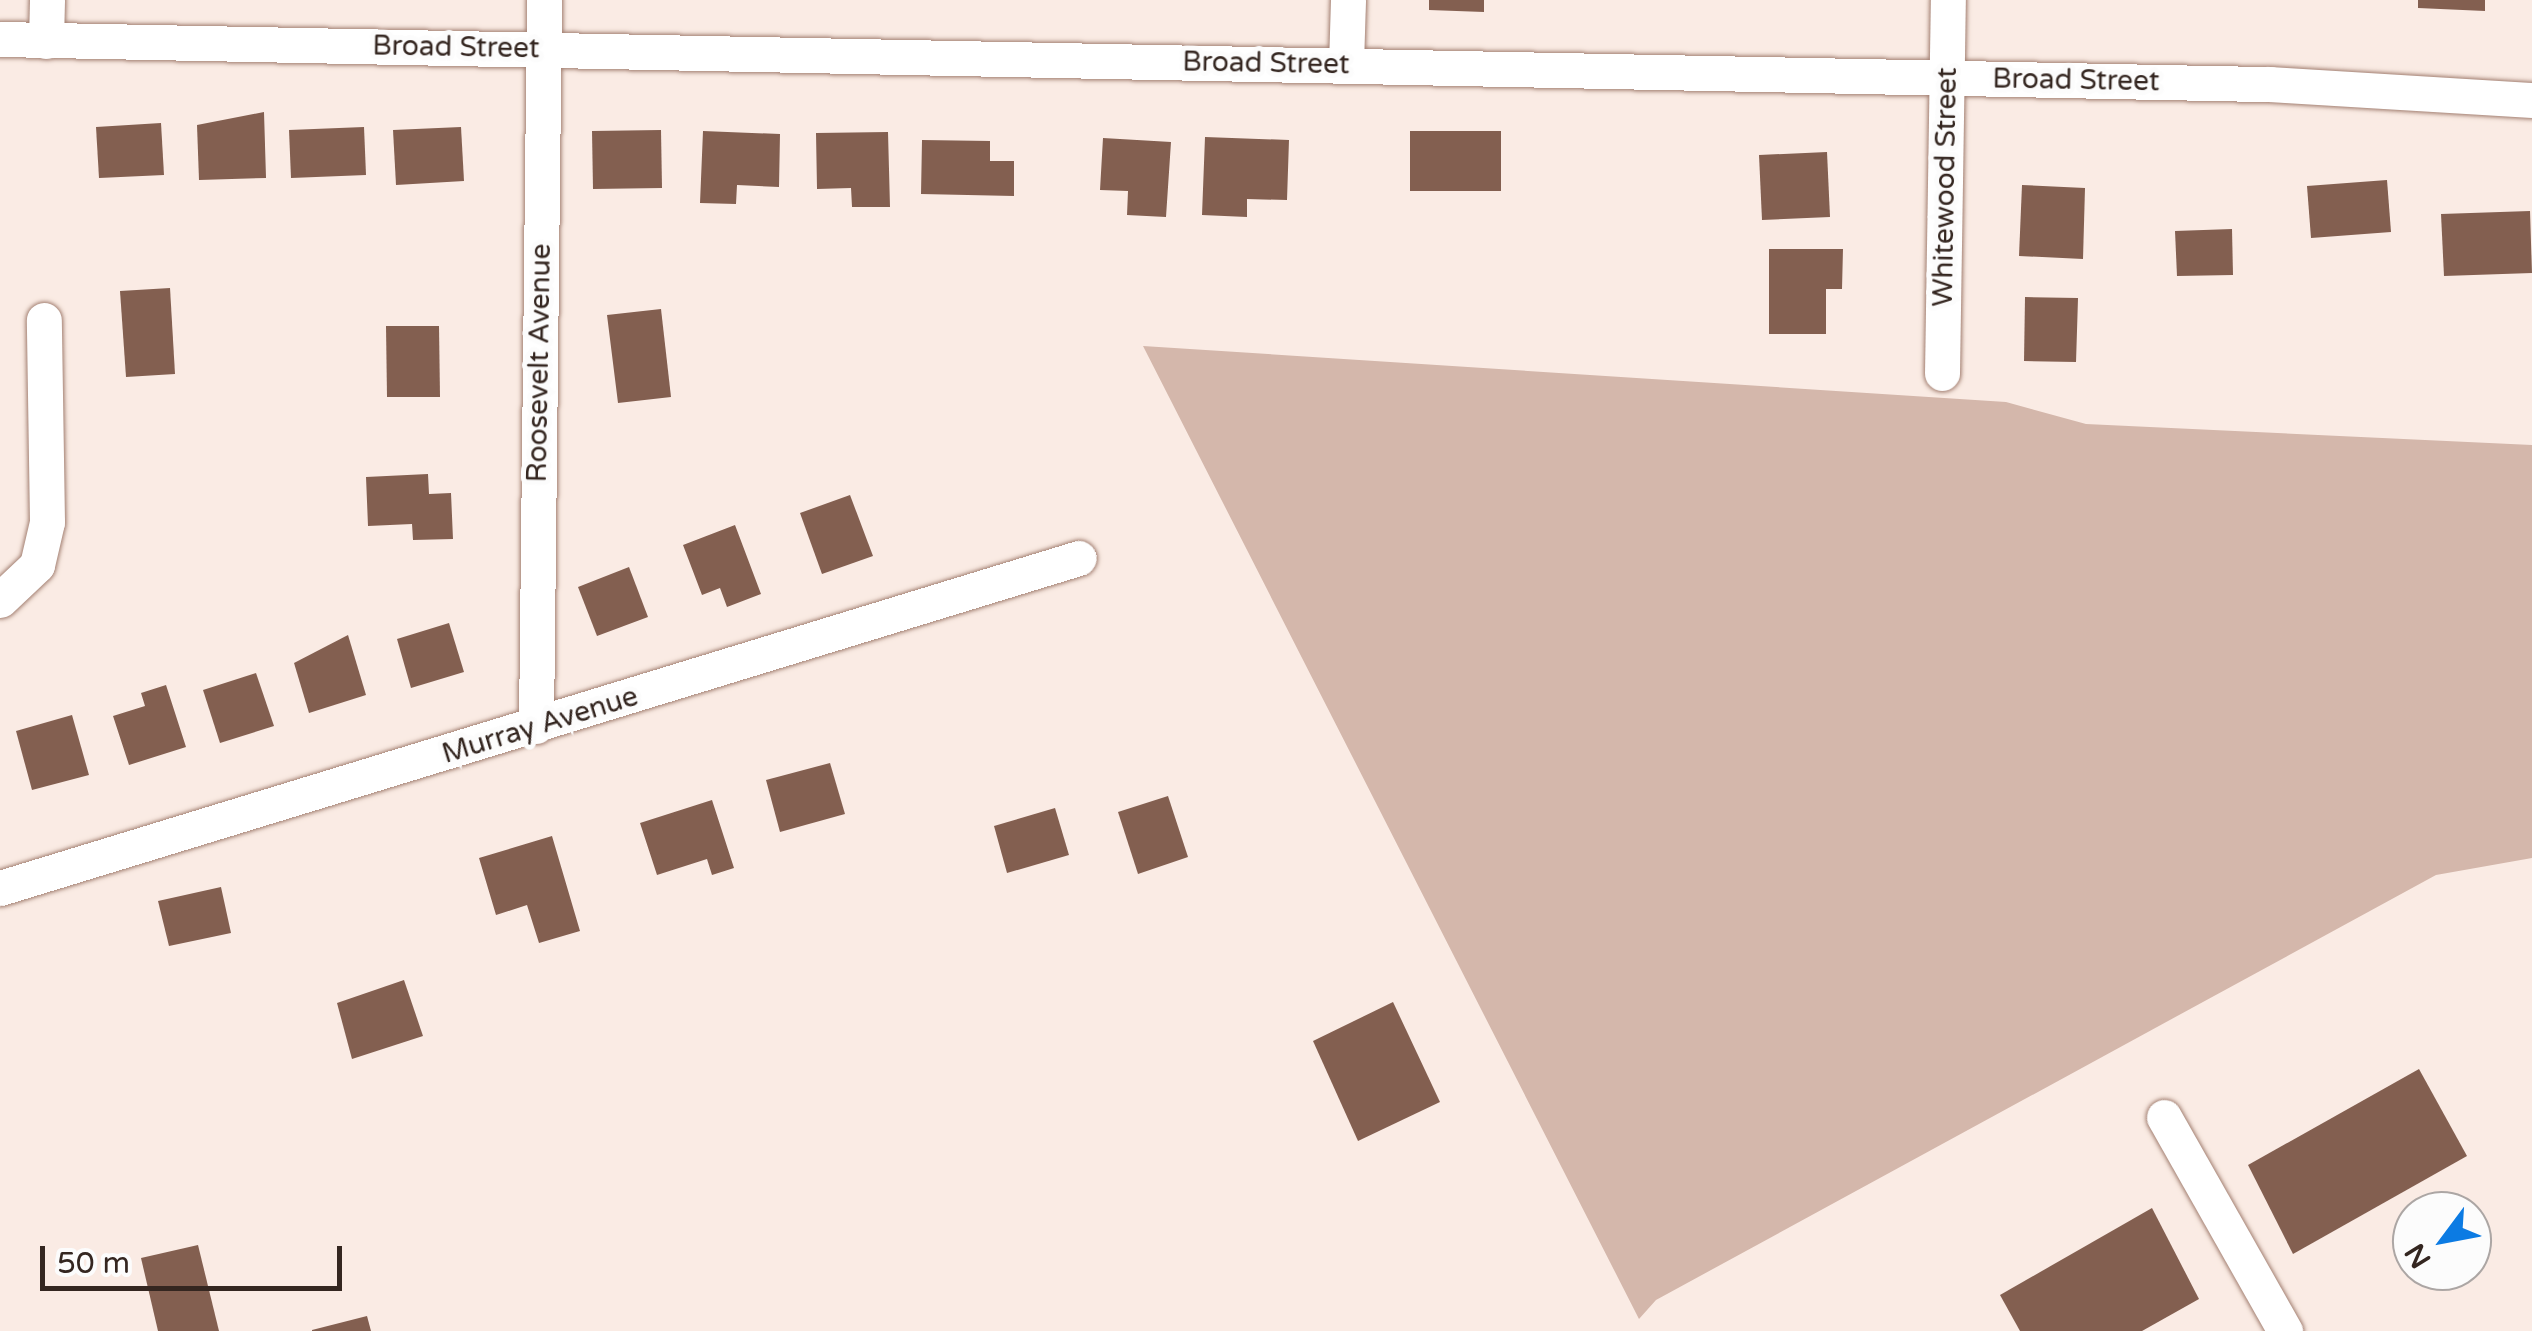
<!DOCTYPE html>
<style>
body{margin:0}
#map{position:relative;width:2532px;height:1331px;overflow:hidden;background:#faebe4;font-family:"Varela Round",sans-serif}
div>[style]{position:absolute}
.green>*{inset:0;background:#d4b7ab}
.building>*{inset:0;background:#835f50}
.roads{filter:drop-shadow(0 0 2px #a38072) drop-shadow(0 0 2px #a38072)}
.street>*{height:35px;margin:-17.5px;padding:0 17.5px;transform-origin:17.5px;border-radius:17.5px;background:#fff}
span{translate:-50% -50%;white-space:nowrap;text-align:center;line-height:1.15;-webkit-text-stroke:10px #fcfcfc;paint-order:stroke}
.street-label{font-size:28px;color:#342620}
.north{position:absolute;left:2392px;top:1191px;width:100px;height:100px;box-sizing:border-box;background:#fcfcfc;border:2px solid #aca6a4;border-radius:50%;rotate:238deg;font-size:28px;font-weight:700;line-height:40px;text-align:center;color:#342620}
.north::after{content:'';display:block;margin:auto;width:35px;height:45px;background:#0c7be3;clip-path:polygon(50% 0,100% 100%,50% 72%,0 100%)}
.scale{position:absolute;left:40px;top:1246px;width:302px;height:45px;box-sizing:border-box;border:5px solid #342620;border-top:0;padding-left:12px;font-size:30px;line-height:35px;white-space:nowrap;color:#342620;-webkit-text-stroke:8px #fcfcfc;paint-order:stroke}
</style>
<div id="map">
<div class="green">
<i style="clip-path:polygon(1143px 346px,2006px 402px,2086px 424px,2532px 445px,2532px 858px,2436px 875px,1656px 1300px,1639px 1319px)"></i>
</div>
<div class="building">
<i style="clip-path:polygon(1429px 0,1484px 0,1484px 12px,1429px 10px)"></i>
<i style="clip-path:polygon(2418px 0,2485px 0,2485px 11px,2418px 8px)"></i>
<i style="clip-path:polygon(264px 112px,266px 178px,199px 180px,197px 125px)"></i>
<i style="clip-path:polygon(161px 123px,164px 175px,99px 178px,96px 127px)"></i>
<i style="clip-path:polygon(364px 127px,366px 175px,291px 178px,289px 130px)"></i>
<i style="clip-path:polygon(461px 127px,464px 181px,396px 185px,393px 130px)"></i>
<i style="clip-path:polygon(661px 130px,662px 188px,593px 189px,592px 131px)"></i>
<i style="clip-path:polygon(703px 131px,780px 134px,779px 187px,737px 185px,736px 204px,700px 203px)"></i>
<i style="clip-path:polygon(1410px 131px,1501px 131px,1501px 191px,1410px 191px)"></i>
<i style="clip-path:polygon(888px 132px,890px 207px,852px 207px,851px 188px,817px 189px,816px 133px)"></i>
<i style="clip-path:polygon(1205px 137px,1289px 140px,1287px 200px,1247px 199px,1247px 217px,1202px 215px)"></i>
<i style="clip-path:polygon(1103px 138px,1171px 142px,1166px 217px,1127px 215px,1128px 191px,1100px 190px)"></i>
<i style="clip-path:polygon(922px 140px,990px 141px,990px 161px,1014px 161px,1014px 196px,921px 194px)"></i>
<i style="clip-path:polygon(1827px 152px,1830px 217px,1762px 220px,1759px 155px)"></i>
<i style="clip-path:polygon(2387px 180px,2391px 232px,2311px 238px,2307px 186px)"></i>
<i style="clip-path:polygon(2022px 185px,2085px 188px,2083px 259px,2019px 256px)"></i>
<i style="clip-path:polygon(2530px 211px,2532px 273px,2444px 276px,2441px 214px)"></i>
<i style="clip-path:polygon(2232px 229px,2233px 275px,2177px 276px,2175px 231px)"></i>
<i style="clip-path:polygon(1769px 249px,1843px 249px,1842px 289px,1826px 289px,1826px 334px,1769px 334px)"></i>
<i style="clip-path:polygon(170px 288px,175px 374px,126px 377px,120px 291px)"></i>
<i style="clip-path:polygon(2025px 297px,2078px 298px,2076px 362px,2024px 361px)"></i>
<i style="clip-path:polygon(661px 309px,671px 397px,618px 403px,607px 315px)"></i>
<i style="clip-path:polygon(386px 326px,439px 326px,440px 397px,387px 397px)"></i>
<i style="clip-path:polygon(428px 474px,429px 494px,451px 493px,453px 539px,413px 540px,412px 524px,368px 526px,366px 477px)"></i>
<i style="clip-path:polygon(850px 495px,873px 556px,822px 574px,800px 513px)"></i>
<i style="clip-path:polygon(735px 525px,761px 594px,727px 607px,720px 588px,702px 595px,683px 545px)"></i>
<i style="clip-path:polygon(629px 567px,648px 617px,597px 636px,578px 587px)"></i>
<i style="clip-path:polygon(449px 623px,464px 672px,411px 688px,397px 639px)"></i>
<i style="clip-path:polygon(348px 635px,366px 695px,309px 713px,294px 663px)"></i>
<i style="clip-path:polygon(256px 673px,274px 726px,220px 743px,203px 690px)"></i>
<i style="clip-path:polygon(166px 685px,186px 747px,129px 765px,113px 716px,145px 706px,141px 693px)"></i>
<i style="clip-path:polygon(72px 715px,89px 775px,32px 790px,16px 731px)"></i>
<i style="clip-path:polygon(830px 763px,845px 814px,780px 832px,766px 780px)"></i>
<i style="clip-path:polygon(1168px 796px,1188px 857px,1138px 874px,1118px 812px)"></i>
<i style="clip-path:polygon(712px 800px,734px 868px,712px 875px,707px 859px,657px 875px,640px 823px)"></i>
<i style="clip-path:polygon(1055px 808px,1069px 855px,1007px 873px,994px 826px)"></i>
<i style="clip-path:polygon(552px 836px,580px 931px,539px 943px,527px 905px,496px 915px,479px 858px)"></i>
<i style="clip-path:polygon(221px 887px,231px 933px,169px 946px,158px 901px)"></i>
<i style="clip-path:polygon(404px 980px,423px 1036px,352px 1059px,337px 1003px)"></i>
<i style="clip-path:polygon(1393px 1002px,1440px 1102px,1358px 1141px,1313px 1041px)"></i>
<i style="clip-path:polygon(2419px 1069px,2467px 1156px,2293px 1254px,2248px 1165px)"></i>
<i style="clip-path:polygon(2152px 1208px,2199px 1299px,2142px 1331px,2020px 1331px,2000px 1295px)"></i>
<i style="clip-path:polygon(198px 1245px,219px 1331px,158px 1331px,141px 1258px)"></i>
<i style="clip-path:polygon(367px 1316px,371px 1331px,312px 1331px,312px 1330px)"></i>
</div>
<div class="roads">
<div class="street">
<i style="left:0;top:39px;width:2270px;rotate:1.14deg"></i>
<i style="left:2270px;top:84px;width:262px;rotate:3.5deg"></i>
<i style="left:46px;top:41px;width:41px;rotate:-88.6deg"></i>
<i style="left:1346px;top:64px;width:64px;rotate:-88.2deg"></i>
<i style="left:1942px;top:373px;width:373px;rotate:-89.1deg"></i>
<i style="left:0;top:600px;width:51px;rotate:-43.4deg"></i>
<i style="left:37px;top:565px;width:44px;rotate:-76.9deg"></i>
<i style="left:47px;top:522px;width:202px;rotate:-90.9deg"></i>
<i style="left:536px;top:726px;width:726px;rotate:-89.37deg"></i>
<i style="left:0;top:888px;width:1128px;rotate:-17.01deg"></i>
<i style="left:2164px;top:1117px;width:246px;rotate:60.5deg"></i>
</div>
</div>
<div class="street-label">
<span style="left:456px;top:47px;rotate:1deg">Broad Street</span>
<span style="left:1266px;top:63px;rotate:1deg">Broad Street</span>
<span style="left:2076px;top:80px;rotate:1deg">Broad Street</span>
<span style="left:1945px;top:187px;rotate:-89deg">Whitewood Street</span>
<span style="left:539px;top:363px;rotate:-89deg">Roosevelt Avenue</span>
<span style="left:540px;top:725px;rotate:-17deg">Murray Avenue</span>
</div>
<div class="north">N</div>
<div class="scale">50 m</div>
</div>
